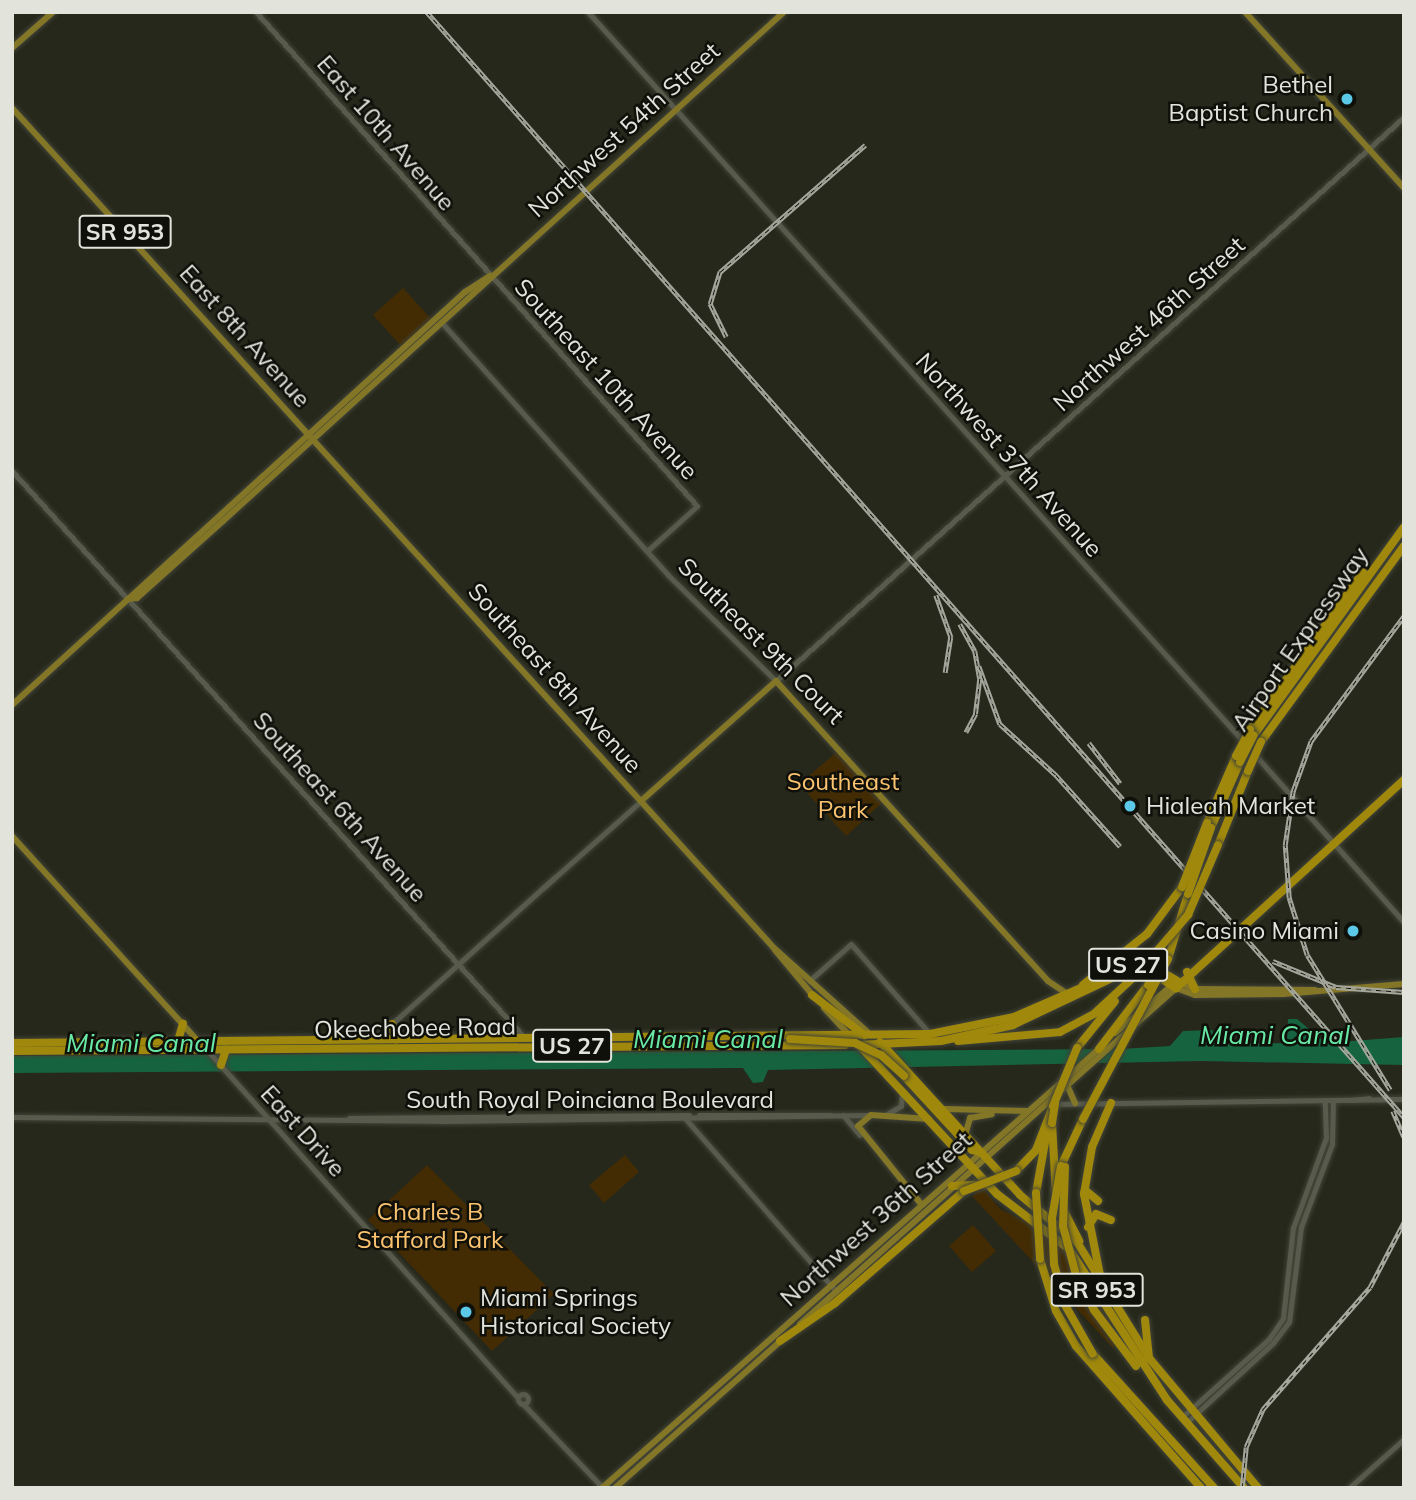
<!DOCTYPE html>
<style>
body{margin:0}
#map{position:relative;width:1416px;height:1500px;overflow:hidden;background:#26281b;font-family:Mulish,sans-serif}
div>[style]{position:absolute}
.green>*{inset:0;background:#432c04}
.water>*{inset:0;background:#15643f}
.roads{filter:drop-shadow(0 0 2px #424438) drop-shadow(0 0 2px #424438)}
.minor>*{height:5px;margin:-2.5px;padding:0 2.5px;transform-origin:2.5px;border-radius:2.5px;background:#585b4c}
.minor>.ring{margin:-2.5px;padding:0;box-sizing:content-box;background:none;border:5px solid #585b4c;border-radius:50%}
.major>*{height:6px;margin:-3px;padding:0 3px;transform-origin:3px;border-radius:3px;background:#837626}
.highway>*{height:8px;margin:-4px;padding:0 4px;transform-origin:4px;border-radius:4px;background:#9f880c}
.rail>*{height:4.5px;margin-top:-2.25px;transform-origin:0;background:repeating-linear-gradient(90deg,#0f100a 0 5px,#a5a79d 0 10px);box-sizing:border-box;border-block:2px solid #a5a79d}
.bridges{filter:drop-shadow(0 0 2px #424438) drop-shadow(0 0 2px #424438)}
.highway-bridge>*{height:8px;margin:-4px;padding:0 4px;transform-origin:4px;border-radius:4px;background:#9f880c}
.dots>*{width:19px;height:19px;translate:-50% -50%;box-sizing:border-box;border:4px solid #0f100a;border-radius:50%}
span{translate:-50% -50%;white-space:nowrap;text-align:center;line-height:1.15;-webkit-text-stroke:5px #0f100a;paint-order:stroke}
.shield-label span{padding:2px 5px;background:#0f100a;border:2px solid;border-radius:5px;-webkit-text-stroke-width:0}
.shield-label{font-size:23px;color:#e2e4db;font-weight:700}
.poi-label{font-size:24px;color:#e2e4db}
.right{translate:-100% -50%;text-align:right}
.left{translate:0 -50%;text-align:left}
.street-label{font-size:24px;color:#e2e4db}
.park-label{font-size:24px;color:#fbc370}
.water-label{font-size:26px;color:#68e8a5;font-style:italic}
.frame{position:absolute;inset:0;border:14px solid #e2e4db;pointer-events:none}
</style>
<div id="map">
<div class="green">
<i style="clip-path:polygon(403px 288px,431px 319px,401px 346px,373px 315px)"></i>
<i style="clip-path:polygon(838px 751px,883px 802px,846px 836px,799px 784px)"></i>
<i style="clip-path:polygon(625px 1155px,639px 1172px,604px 1203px,589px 1185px)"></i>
<i style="clip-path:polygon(427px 1165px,554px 1294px,492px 1351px,368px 1220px)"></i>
<i style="clip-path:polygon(982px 1187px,1000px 1209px,1044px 1231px,1071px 1258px,1121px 1341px,1113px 1348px,972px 1196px)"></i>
<i style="clip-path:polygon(973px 1225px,996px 1251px,972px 1272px,949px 1246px)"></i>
</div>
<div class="water">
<i style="clip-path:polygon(1288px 1019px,1297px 1019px,1326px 1043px,1404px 1037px,1404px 1065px,1201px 1061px,768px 1070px,763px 1082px,753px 1083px,743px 1068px,12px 1073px,12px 1056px,1121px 1049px,1170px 1046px,1183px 1031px,1212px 1030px,1226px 1044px,1287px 1043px)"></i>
</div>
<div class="roads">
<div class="minor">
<i style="left:256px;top:12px;width:662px;rotate:48.24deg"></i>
<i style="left:697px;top:506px;width:67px;rotate:138deg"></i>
<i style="left:588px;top:12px;width:981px;rotate:48.06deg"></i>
<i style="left:442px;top:323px;width:338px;rotate:48.1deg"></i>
<i style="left:668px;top:575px;width:151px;rotate:44.5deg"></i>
<i style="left:776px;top:681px;width:844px;rotate:-41.93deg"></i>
<i style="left:12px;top:471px;width:763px;rotate:47.87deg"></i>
<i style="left:1255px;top:755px;width:224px;rotate:48.3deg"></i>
<i style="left:543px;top:888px;width:131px;rotate:-41.6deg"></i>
<i style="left:809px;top:981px;width:56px;rotate:-41.4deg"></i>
<i style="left:851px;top:944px;width:120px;rotate:48.7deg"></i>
<i style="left:374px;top:1040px;width:242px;rotate:-42deg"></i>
<i style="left:206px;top:1049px;width:468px;rotate:48.2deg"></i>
<i style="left:1389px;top:1099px;width:15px"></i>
<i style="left:1351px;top:1100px;width:18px;rotate:-6deg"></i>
<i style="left:1052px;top:1104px;width:339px;rotate:-0.8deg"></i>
<i style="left:887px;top:1114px;width:16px;rotate:-30deg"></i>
<i style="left:901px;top:1106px;width:13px;rotate:-86deg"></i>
<i style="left:699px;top:1115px;width:132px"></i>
<i style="left:843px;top:1115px;width:26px;rotate:50deg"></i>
<i style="left:12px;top:1117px;width:428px;rotate:0.5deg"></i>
<i style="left:440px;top:1121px;width:431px;rotate:-0.8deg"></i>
<i style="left:684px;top:1117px;width:231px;rotate:48.9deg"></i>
<i style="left:349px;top:1118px;width:340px;rotate:-0.5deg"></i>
<i class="ring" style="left:518px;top:1394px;width:5px;height:5px"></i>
<i style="left:523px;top:1404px;width:116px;rotate:46.4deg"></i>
<i style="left:1182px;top:1417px;width:117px;rotate:-41.9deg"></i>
<i style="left:1269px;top:1339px;width:25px;rotate:-56deg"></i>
<i style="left:1283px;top:1318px;width:91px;rotate:-83.7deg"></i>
<i style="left:1293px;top:1228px;width:96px;rotate:-69.9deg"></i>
<i style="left:1326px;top:1138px;width:38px;rotate:-92deg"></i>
<i style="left:1186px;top:1423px;width:118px;rotate:-42.6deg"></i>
<i style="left:1273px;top:1343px;width:26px;rotate:-53deg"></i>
<i style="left:1289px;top:1322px;width:96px;rotate:-82.8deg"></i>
<i style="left:1301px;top:1227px;width:89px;rotate:-69.5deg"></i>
<i style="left:1332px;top:1144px;width:44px;rotate:-88.7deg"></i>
<i style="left:1349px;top:1488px;width:74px;rotate:-41.7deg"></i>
</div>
<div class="major">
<i style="left:1245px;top:12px;width:237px;rotate:47.9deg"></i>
<i style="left:12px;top:48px;width:55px;rotate:-41.3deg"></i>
<i style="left:12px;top:108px;width:1134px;rotate:47.79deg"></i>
<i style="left:774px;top:948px;width:129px;rotate:41.9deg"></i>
<i style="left:128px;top:599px;width:9px;rotate:-6deg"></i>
<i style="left:137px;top:598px;width:115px;rotate:-41.8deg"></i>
<i style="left:223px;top:521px;width:757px;rotate:-42.22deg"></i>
<i style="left:12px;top:705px;width:613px;rotate:-42.36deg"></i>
<i style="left:465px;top:292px;width:30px;rotate:-33deg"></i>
<i style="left:641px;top:801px;width:181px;rotate:-41.6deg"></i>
<i style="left:776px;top:681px;width:405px;rotate:47.8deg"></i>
<i style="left:1048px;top:981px;width:23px;rotate:34deg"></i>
<i style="left:12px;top:836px;width:278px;rotate:47.8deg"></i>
<i style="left:775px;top:950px;width:62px;rotate:50.2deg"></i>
<i style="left:824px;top:1008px;width:34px;rotate:47deg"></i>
<i style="left:1115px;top:1033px;width:81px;rotate:-40deg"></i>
<i style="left:1177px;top:981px;width:20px;rotate:24deg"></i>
<i style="left:1195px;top:989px;width:120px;rotate:0.5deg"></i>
<i style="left:1067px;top:1085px;width:20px;rotate:66deg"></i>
<i style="left:945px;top:1109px;width:82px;rotate:1.4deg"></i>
<i style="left:966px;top:1132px;width:15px;rotate:-74deg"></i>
<i style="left:970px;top:1118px;width:22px;rotate:-10deg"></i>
<i style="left:921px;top:1204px;width:100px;rotate:-128.9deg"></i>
<i style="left:858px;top:1126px;width:17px;rotate:-40deg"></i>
<i style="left:871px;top:1115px;width:58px;rotate:3.9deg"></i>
<i style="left:800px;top:1324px;width:504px;rotate:-41.78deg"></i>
<i style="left:1176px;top:988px;width:20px;rotate:20deg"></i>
<i style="left:1195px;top:995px;width:88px;rotate:-0.7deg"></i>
<i style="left:1283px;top:994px;width:121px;rotate:-4.7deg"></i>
<i style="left:602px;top:1488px;width:665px;rotate:-41.46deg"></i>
<i style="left:615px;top:1488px;width:226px;rotate:-41.6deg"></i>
</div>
<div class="highway">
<i style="left:1250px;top:730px;width:194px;rotate:-54.4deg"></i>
<i style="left:1254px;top:735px;width:256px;rotate:-54.2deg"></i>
<i style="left:1261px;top:742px;width:243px;rotate:-53.9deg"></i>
<i style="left:1207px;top:823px;width:73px;rotate:-66.6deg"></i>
<i style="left:1211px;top:828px;width:72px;rotate:-66.3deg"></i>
<i style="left:1218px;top:845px;width:80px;rotate:-67.9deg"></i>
<i style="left:1168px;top:959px;width:68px;rotate:-72.9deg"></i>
<i style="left:1123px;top:967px;width:26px;rotate:-7deg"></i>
<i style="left:1149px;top:964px;width:33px;rotate:31deg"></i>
<i style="left:1187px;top:972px;width:19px;rotate:65deg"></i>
<i style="left:1083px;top:985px;width:82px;rotate:-38.6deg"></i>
<i style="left:1147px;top:934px;width:59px;rotate:-53.3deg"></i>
<i style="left:812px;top:995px;width:66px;rotate:37.6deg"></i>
<i style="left:392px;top:1024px;width:16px;rotate:75deg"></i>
<i style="left:178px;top:1041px;width:18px;rotate:-74deg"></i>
<i style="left:958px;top:1041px;width:102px;rotate:-5deg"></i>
<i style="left:1060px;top:1032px;width:40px;rotate:-28deg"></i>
<i style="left:1095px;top:1013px;width:59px;rotate:-42.9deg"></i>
<i style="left:880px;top:1042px;width:207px;rotate:47.5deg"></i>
<i style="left:1020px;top:1195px;width:74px;rotate:39.5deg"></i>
<i style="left:1077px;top:1242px;width:137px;rotate:58.2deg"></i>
<i style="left:1149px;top:1358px;width:170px;rotate:50deg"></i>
<i style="left:12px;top:1043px;width:918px;rotate:-0.56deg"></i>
<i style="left:930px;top:1034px;width:86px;rotate:-11.4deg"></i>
<i style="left:1014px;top:1017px;width:83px;rotate:-23.5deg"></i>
<i style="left:858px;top:1045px;width:83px;rotate:-2.8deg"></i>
<i style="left:941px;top:1041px;width:74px;rotate:-12.5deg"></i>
<i style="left:1013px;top:1025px;width:128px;rotate:-25.4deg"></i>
<i style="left:1129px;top:970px;width:22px;rotate:5deg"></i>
<i style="left:1151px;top:972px;width:30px;rotate:33deg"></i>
<i style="left:1176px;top:988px;width:309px;rotate:-42.4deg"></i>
<i style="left:859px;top:1045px;width:203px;rotate:47.2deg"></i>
<i style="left:997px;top:1194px;width:91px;rotate:37.4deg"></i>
<i style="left:1069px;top:1249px;width:180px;rotate:57deg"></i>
<i style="left:1167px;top:1400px;width:117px;rotate:48.8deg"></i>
<i style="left:1077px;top:1048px;width:60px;rotate:-51deg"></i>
<i style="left:1099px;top:1049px;width:81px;rotate:-52.6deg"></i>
<i style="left:12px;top:1051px;width:833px;rotate:-0.41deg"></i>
<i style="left:221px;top:1065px;width:16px;rotate:-72deg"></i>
<i style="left:904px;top:1076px;width:100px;rotate:47.4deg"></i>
<i style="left:972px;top:1150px;width:9px;rotate:13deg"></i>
<i style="left:1052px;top:1123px;width:71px;rotate:86.8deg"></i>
<i style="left:1061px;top:1166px;width:52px;rotate:-64.9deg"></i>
<i style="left:1016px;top:1171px;width:29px;rotate:-46deg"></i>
<i style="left:1036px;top:1150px;width:47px;rotate:-68.9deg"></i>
<i style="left:952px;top:1186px;width:34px;rotate:-3deg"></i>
<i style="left:1085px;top:1190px;width:17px;rotate:40deg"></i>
<i style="left:1036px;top:1193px;width:63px;rotate:-79.9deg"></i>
<i style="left:1063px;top:1209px;width:36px;rotate:63deg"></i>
<i style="left:1088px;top:1227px;width:15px;rotate:-58deg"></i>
<i style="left:1096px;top:1214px;width:16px;rotate:22deg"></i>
<i style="left:1040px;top:1259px;width:54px;rotate:72.9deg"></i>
<i style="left:1056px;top:1311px;width:40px;rotate:60.3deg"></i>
<i style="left:1076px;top:1346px;width:189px;rotate:48.6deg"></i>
<i style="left:1075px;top:1271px;width:43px;rotate:64deg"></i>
<i style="left:1094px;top:1310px;width:70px;rotate:53.1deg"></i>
<i style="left:1100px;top:1275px;width:83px;rotate:-101.2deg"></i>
<i style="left:1084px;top:1194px;width:48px;rotate:-80.3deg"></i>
<i style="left:1092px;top:1147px;width:48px;rotate:-66.6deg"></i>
<i style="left:1145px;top:1320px;width:38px;rotate:84deg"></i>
<i style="left:780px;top:1341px;width:67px;rotate:-34.6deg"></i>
<i style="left:835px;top:1303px;width:171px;rotate:-41deg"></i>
<i style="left:1093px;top:1354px;width:181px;rotate:47.9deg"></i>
</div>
</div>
<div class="rail">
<i style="left:427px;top:12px;width:1475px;rotate:48.52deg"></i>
<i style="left:726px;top:337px;width:37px;rotate:-116deg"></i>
<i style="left:710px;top:304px;width:34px;rotate:-73deg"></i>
<i style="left:720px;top:272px;width:193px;rotate:-41.2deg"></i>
<i style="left:936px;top:595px;width:45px;rotate:70.3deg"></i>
<i style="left:951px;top:637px;width:36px;rotate:99deg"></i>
<i style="left:960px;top:624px;width:31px;rotate:61deg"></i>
<i style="left:975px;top:651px;width:28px;rotate:80deg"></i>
<i style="left:980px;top:679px;width:35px;rotate:97deg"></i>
<i style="left:976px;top:714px;width:21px;rotate:118deg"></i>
<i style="left:979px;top:666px;width:62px;rotate:70.1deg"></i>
<i style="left:1000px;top:724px;width:76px;rotate:42.3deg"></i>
<i style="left:1056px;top:775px;width:96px;rotate:48deg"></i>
<i style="left:1089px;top:743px;width:51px;rotate:52.2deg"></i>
<i style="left:1273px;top:961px;width:68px;rotate:22.4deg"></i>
<i style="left:1336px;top:987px;width:68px;rotate:4.2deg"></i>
<i style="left:1390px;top:1090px;width:158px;rotate:-121.6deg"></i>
<i style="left:1307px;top:955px;width:60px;rotate:-107.5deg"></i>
<i style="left:1289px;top:898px;width:53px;rotate:-94.3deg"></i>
<i style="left:1285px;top:845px;width:55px;rotate:-81.6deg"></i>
<i style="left:1293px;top:791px;width:53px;rotate:-70.2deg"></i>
<i style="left:1311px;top:741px;width:156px;rotate:-53.4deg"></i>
<i style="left:1393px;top:1111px;width:28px;rotate:67deg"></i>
<i style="left:1242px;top:1488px;width:41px;rotate:-84.4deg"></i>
<i style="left:1246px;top:1447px;width:42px;rotate:-65.9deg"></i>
<i style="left:1263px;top:1409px;width:162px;rotate:-48.7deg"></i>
<i style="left:1370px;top:1287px;width:73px;rotate:-62.4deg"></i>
</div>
<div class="bridges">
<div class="highway-bridge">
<i style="left:1236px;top:756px;width:30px;rotate:-62deg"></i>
<i style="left:1240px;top:762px;width:30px;rotate:-63deg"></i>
<i style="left:1248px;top:771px;width:32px;rotate:-66deg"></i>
<i style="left:1182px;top:887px;width:69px;rotate:-68.7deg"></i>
<i style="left:1188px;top:894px;width:70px;rotate:-70.8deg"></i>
<i style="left:1138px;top:973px;width:77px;rotate:-49.2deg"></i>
<i style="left:1188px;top:915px;width:76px;rotate:-66.8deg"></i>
<i style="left:1148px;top:985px;width:26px;rotate:-59deg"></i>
<i style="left:790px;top:1039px;width:65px;rotate:3.5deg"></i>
<i style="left:855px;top:1043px;width:29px;rotate:25deg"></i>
<i style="left:881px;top:1055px;width:31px;rotate:42deg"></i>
<i style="left:1053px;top:1106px;width:63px;rotate:-67.5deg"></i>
<i style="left:1083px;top:1119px;width:181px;rotate:-62deg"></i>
<i style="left:1052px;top:1123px;width:20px;rotate:-81deg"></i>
<i style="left:1061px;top:1166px;width:53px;rotate:99.8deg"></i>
<i style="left:1052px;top:1218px;width:46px;rotate:87.5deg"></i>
<i style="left:1054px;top:1264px;width:42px;rotate:75deg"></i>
<i style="left:1065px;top:1305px;width:56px;rotate:60.3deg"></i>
<i style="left:1065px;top:1167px;width:59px;rotate:91.9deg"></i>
<i style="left:1063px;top:1226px;width:47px;rotate:75.1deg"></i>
<i style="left:964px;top:1191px;width:56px;rotate:-21deg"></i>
<i style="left:1036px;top:1193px;width:66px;rotate:86.5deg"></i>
</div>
</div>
<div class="dots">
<i style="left:1347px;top:99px;background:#5ac8e6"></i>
<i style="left:1130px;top:806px;background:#5ac8e6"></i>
<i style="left:1353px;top:931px;background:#5ac8e6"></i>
<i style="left:466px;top:1312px;background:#5ac8e6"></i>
</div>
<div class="shield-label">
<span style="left:125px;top:232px">SR 953</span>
<span style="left:1128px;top:965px">US 27</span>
<span style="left:572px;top:1046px">US 27</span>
<span style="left:1097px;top:1290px">SR 953</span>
</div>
<div class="poi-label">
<span class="right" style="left:1333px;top:99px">Bethel<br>Baptist Church</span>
<span class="left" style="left:1146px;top:806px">Hialeah Market</span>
<span class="right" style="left:1339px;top:931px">Casino Miami</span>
<span class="left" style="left:480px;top:1312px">Miami Springs<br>Historical Society</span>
</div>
<div class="street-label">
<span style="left:624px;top:130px;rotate:-42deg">Northwest 54th Street</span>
<span style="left:386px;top:133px;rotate:49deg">East 10th Avenue</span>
<span style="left:1149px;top:324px;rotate:-42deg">Northwest 46th Street</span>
<span style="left:245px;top:336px;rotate:48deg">East 8th Avenue</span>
<span style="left:606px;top:379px;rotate:48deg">Southeast 10th Avenue</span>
<span style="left:1009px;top:455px;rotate:48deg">Northwest 37th Avenue</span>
<span style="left:1300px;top:639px;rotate:-55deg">Airport Expressway</span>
<span style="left:761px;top:641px;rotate:45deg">Southeast 9th Court</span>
<span style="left:555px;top:678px;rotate:48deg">Southeast 8th Avenue</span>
<span style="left:340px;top:807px;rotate:48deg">Southeast 6th Avenue</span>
<span style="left:415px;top:1028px;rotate:-1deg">Okeechobee Road</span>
<span style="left:590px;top:1100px">South Royal Poinciana Boulevard</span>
<span style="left:303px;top:1131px;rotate:48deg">East Drive</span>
<span style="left:876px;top:1219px;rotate:-42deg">Northwest 36th Street</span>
</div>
<div class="park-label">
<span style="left:843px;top:796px">Southeast<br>Park</span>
<span style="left:430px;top:1226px">Charles B<br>Stafford Park</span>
</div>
<div class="water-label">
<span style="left:1275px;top:1035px">Miami Canal</span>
<span style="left:708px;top:1039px">Miami Canal</span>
<span style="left:141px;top:1043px">Miami Canal</span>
</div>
<div class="frame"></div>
</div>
